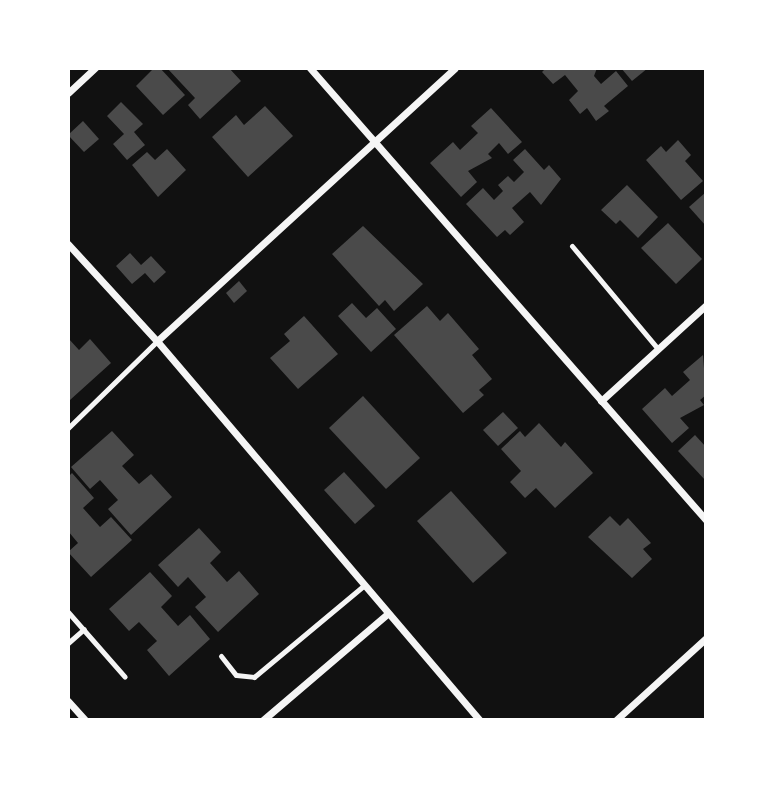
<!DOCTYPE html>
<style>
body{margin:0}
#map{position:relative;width:774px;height:788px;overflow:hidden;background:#111;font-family:Merriweather,serif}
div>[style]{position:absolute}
.building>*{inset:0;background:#4a4a4a}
.service>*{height:5px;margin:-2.5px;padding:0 2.5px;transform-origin:2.5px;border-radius:2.5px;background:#f5f5f5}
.minor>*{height:7px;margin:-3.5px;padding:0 3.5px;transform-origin:3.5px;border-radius:3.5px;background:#f5f5f5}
span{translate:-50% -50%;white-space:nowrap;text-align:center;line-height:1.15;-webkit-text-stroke:6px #fff;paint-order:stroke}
.frame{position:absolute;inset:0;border:70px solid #fff;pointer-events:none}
</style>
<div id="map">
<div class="building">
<i style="clip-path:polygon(154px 68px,160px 68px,185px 95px,163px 115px,136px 86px)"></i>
<i style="clip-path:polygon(167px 68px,229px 68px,241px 81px,200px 119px,188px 105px,195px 98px)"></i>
<i style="clip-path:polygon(546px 68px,597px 68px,594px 76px,601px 84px,616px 71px,628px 86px,604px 106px,609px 111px,596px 121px,587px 108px,580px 114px,569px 100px,578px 91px,565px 75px,553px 84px,542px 72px)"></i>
<i style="clip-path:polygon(621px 68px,648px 68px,632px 81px)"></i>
<i style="clip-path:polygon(121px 102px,143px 124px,134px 132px,145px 145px,127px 160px,113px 144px,124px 134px,107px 116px)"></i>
<i style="clip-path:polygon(265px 106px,293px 136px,248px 177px,212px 137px,236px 115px,244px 125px)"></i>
<i style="clip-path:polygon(491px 108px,522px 142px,508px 154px,499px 143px,488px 154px,492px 158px,468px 171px,477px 182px,461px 197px,430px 163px,453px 142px,460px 150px,478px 133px,471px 126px)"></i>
<i style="clip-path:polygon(83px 121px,99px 139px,84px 152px,68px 135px)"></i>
<i style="clip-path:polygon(678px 140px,691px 155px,685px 161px,703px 181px,681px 200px,646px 160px,661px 146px,666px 152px)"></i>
<i style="clip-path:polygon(167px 149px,186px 170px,158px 197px,132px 165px,147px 152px,155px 160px)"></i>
<i style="clip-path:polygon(525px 149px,544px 170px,549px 165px,561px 179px,541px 205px,530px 192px,512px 208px,524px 222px,510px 235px,505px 230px,497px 237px,466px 204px,483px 188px,494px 200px,503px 191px,498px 185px,508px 176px,514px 182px,524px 172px,513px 160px)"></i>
<i style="clip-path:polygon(627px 185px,658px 217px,638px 238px,620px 220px,616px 224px,601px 210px)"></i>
<i style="clip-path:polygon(706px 192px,706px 226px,689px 207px)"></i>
<i style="clip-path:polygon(668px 223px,702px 259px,676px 284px,641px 248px)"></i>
<i style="clip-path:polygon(363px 226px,423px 284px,394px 311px,385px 300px,379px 306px,332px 254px)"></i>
<i style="clip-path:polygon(130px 253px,141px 265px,151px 256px,166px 272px,154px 283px,145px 273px,132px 284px,116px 266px)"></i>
<i style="clip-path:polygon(239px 281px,247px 291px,234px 303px,226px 293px)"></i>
<i style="clip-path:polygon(352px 303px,366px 318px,377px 308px,396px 329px,371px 352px,338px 316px)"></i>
<i style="clip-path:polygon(427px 306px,440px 321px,448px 313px,479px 349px,472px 355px,492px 379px,479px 390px,484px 395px,463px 413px,394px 335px)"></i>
<i style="clip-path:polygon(304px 316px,338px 354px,298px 389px,270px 358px,290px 341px,284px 334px)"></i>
<i style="clip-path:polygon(68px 338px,79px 350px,90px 339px,111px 363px,70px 400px)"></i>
<i style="clip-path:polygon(703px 355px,706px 395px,700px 400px,704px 405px,680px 418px,689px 428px,672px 443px,642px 409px,665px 388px,672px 396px,690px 380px,683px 372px)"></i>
<i style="clip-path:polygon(363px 396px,420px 458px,386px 489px,329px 428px)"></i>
<i style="clip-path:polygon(503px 412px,518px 428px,498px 446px,483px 430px)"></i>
<i style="clip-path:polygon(539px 423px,561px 447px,565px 442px,593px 473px,555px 508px,536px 488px,525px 498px,510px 482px,521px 471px,501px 449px,520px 431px,525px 437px)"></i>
<i style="clip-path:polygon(112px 431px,134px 455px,122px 466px,139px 484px,151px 474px,172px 497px,131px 535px,108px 509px,118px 500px,100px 480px,90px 489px,71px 467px)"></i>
<i style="clip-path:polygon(695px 435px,706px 447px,706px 481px,678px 451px)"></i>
<i style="clip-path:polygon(344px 472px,375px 506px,355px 524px,324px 490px)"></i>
<i style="clip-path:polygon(72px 473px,94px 498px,83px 508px,100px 527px,111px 517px,132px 540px,91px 577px,68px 552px,78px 543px,68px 531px,68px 477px)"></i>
<i style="clip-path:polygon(451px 491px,507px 553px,473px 583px,417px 521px)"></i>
<i style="clip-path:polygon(610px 516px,620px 526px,628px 518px,651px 543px,643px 549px,652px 559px,632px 578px,588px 537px)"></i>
<i style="clip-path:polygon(199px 528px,221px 552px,210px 563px,227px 582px,239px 571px,259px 594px,218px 632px,195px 607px,206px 597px,188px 577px,178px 587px,158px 565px)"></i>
<i style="clip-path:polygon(150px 572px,172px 596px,161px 607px,178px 626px,190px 615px,210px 639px,169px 676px,147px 650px,157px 641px,139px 622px,129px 631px,109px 609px)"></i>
</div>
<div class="service">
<i style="left:572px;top:246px;width:134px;rotate:50.1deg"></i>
<i style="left:68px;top:428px;width:124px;rotate:-44.3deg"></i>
<i style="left:68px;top:612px;width:86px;rotate:48.8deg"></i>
<i style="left:68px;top:643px;width:21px;rotate:-41deg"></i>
<i style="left:221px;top:656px;width:24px;rotate:52deg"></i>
<i style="left:236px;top:675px;width:18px;rotate:6deg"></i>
<i style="left:254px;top:677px;width:141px;rotate:-39.8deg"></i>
</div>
<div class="minor">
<i style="left:310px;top:68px;width:601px;rotate:48.78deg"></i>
<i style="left:68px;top:93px;width:37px;rotate:-43deg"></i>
<i style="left:68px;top:244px;width:132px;rotate:47.5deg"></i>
<i style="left:157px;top:341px;width:497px;rotate:49.6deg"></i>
<i style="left:157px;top:341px;width:404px;rotate:-42.5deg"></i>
<i style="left:601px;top:401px;width:142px;rotate:-42.4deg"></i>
<i style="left:68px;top:701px;width:25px;rotate:48deg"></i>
<i style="left:263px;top:720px;width:162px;rotate:-40.5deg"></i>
<i style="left:616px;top:720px;width:122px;rotate:-42.3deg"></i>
</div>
<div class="frame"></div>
</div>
